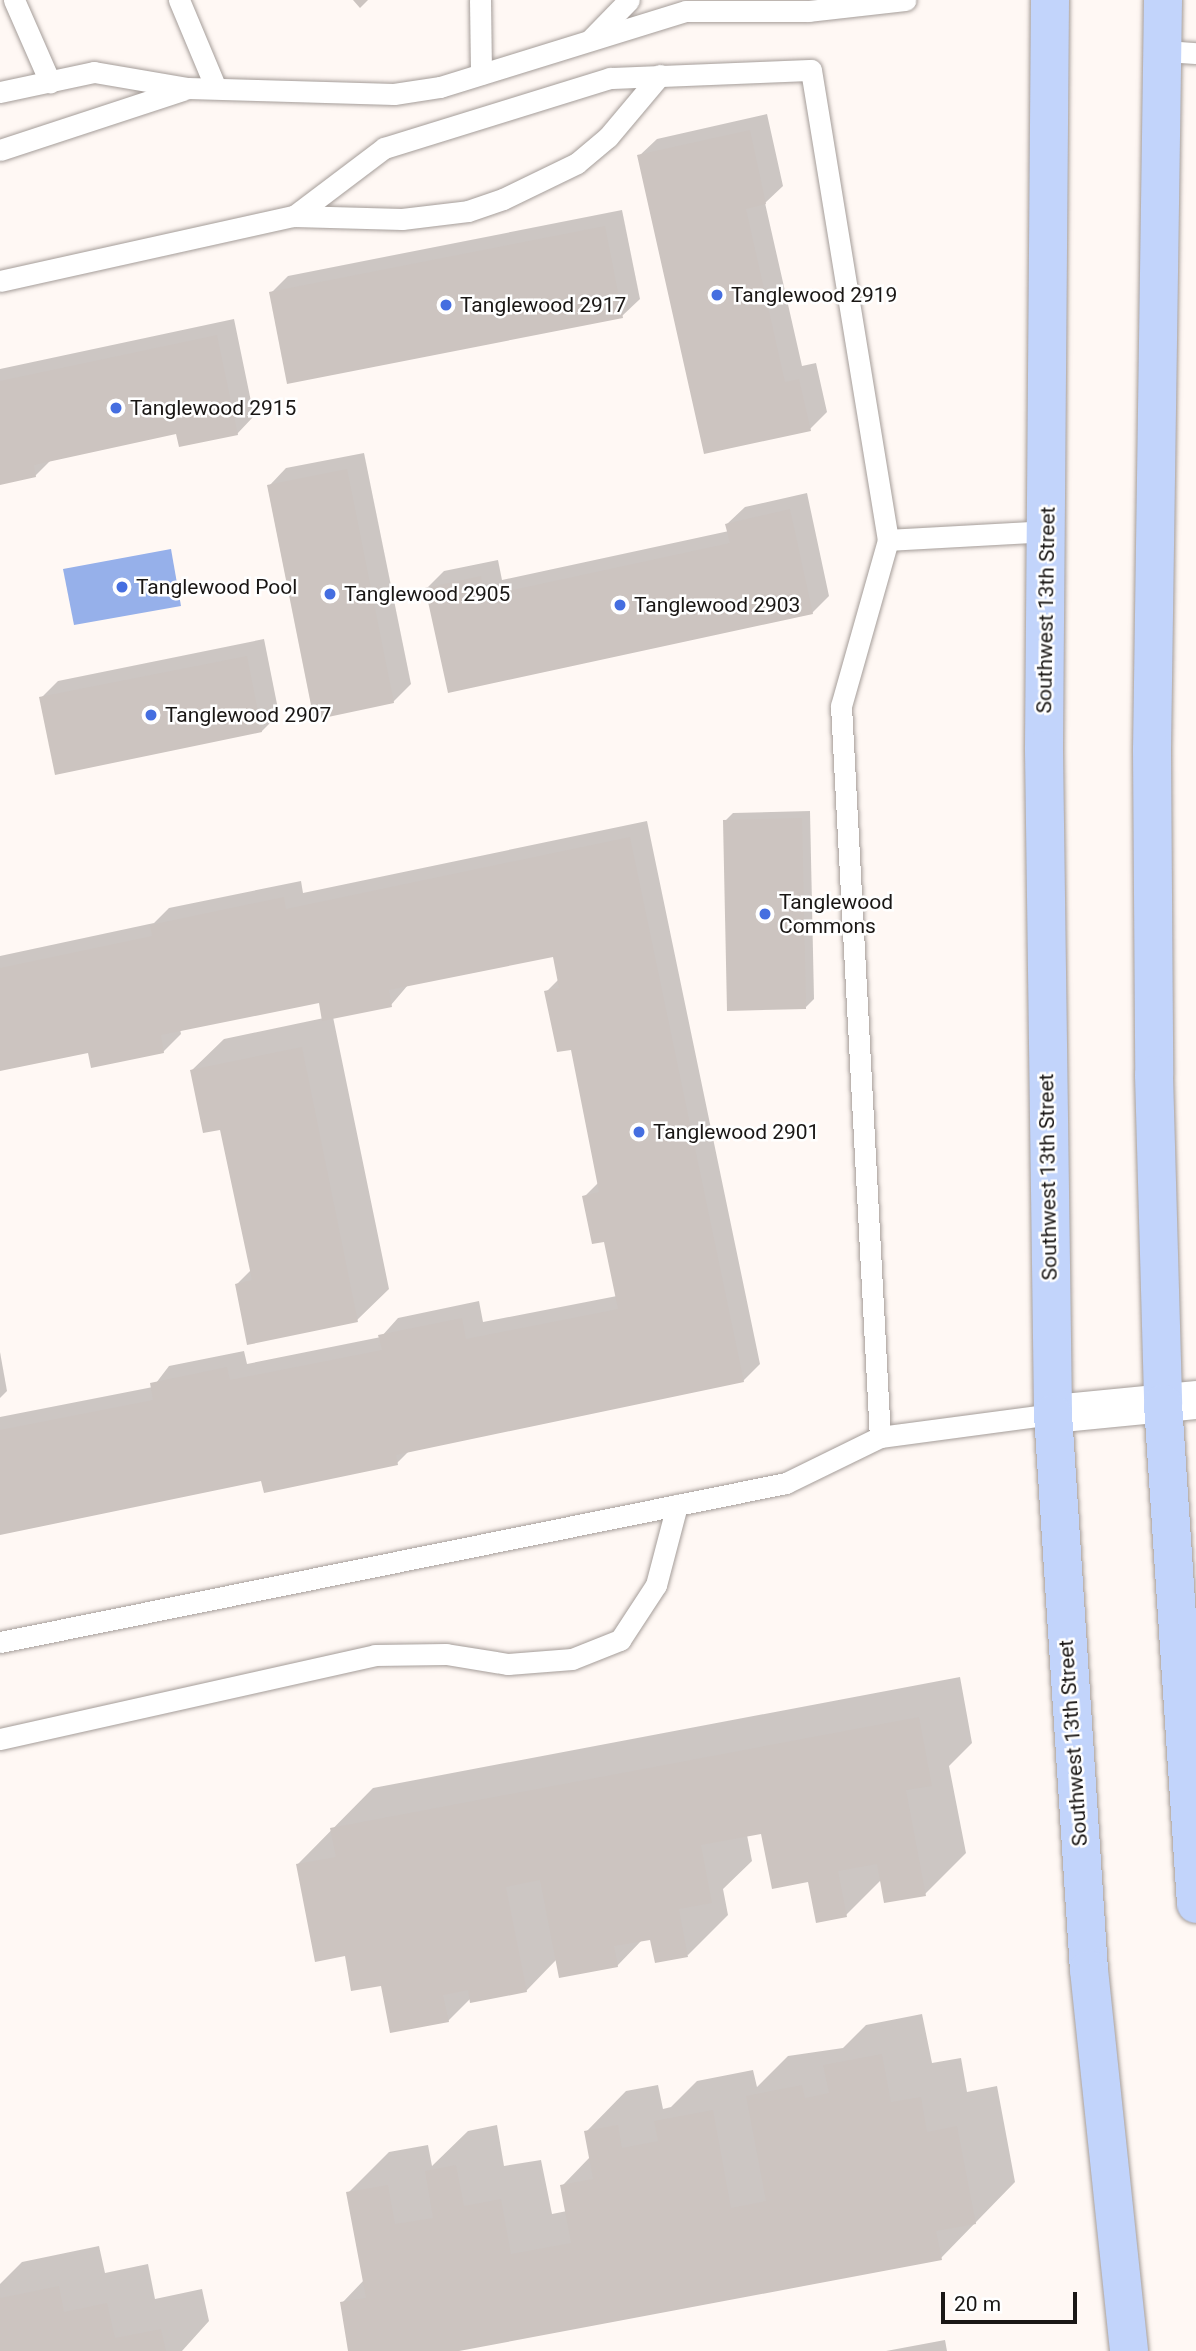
<!DOCTYPE html>
<style>
body{margin:0}
#map{position:relative;width:1196px;height:2351px;overflow:hidden;background:#fff8f4;font-family:Roboto,sans-serif}
div>[style]{position:absolute}
.water>*{inset:0;background:#96b0ea}
.shadow>*{inset:0;background:#0003}
.building>*{inset:0;background:#ccc4c0}
.roads{filter:drop-shadow(0 0 2px #a59d99) drop-shadow(0 0 2px #a59d99)}
.lane>*{height:21px;margin:-10.5px;padding:0 10.5px;transform-origin:10.5px;border-radius:10.5px;background:#fff}
.street>*{height:38px;margin:-19px;padding:0 19px;transform-origin:19px;border-radius:19px;background:#fff}
.primary>*{height:38px;margin:-19px;padding:0 19px;transform-origin:19px;border-radius:19px;background:#c2d4fb}
.dots>*{width:19px;height:19px;translate:-50% -50%;box-sizing:border-box;border:4px solid #fff;border-radius:50%}
span{translate:-50% -50%;white-space:nowrap;text-align:center;line-height:1.15;-webkit-text-stroke:5px #fff;paint-order:stroke}
.poi-label{font-size:21px;color:#1a1715}
.left{translate:0 -50%;text-align:left}
.street-label{font-size:21px;color:#1a1715}
.scale{position:absolute;left:941px;top:2292px;width:136px;height:32px;box-sizing:border-box;border:4px solid #1a1715;border-top:0;padding-left:9px;font-size:21px;line-height:24px;white-space:nowrap;color:#1a1715;-webkit-text-stroke:5px #fff;paint-order:stroke}
</style>
<div id="map">
<div class="water">
<i style="clip-path:polygon(171px 549px,181px 606px,74px 625px,63px 569px)"></i>
</div>
<div class="shadow">
<i style="clip-path:polygon(767px 114px,783px 186px,765px 203px,802px 366px,816px 363px,827px 412px,810px 429px,639px 156px,657px 139px)"></i>
<i style="clip-path:polygon(622px 210px,640px 299px,622px 316px,271px 293px,288px 276px)"></i>
<i style="clip-path:polygon(234px 319px,254px 416px,237px 434px,178px 432px,52px 459px,35px 476px,0 484px,0 369px)"></i>
<i style="clip-path:polygon(364px 453px,411px 684px,393px 702px,269px 486px,286px 468px)"></i>
<i style="clip-path:polygon(807px 493px,829px 596px,812px 613px,449px 691px,427px 588px,444px 571px,498px 560px,502px 580px,729px 531px,727px 524px,745px 507px)"></i>
<i style="clip-path:polygon(264px 639px,279px 714px,262px 731px,41px 698px,58px 681px)"></i>
<i style="clip-path:polygon(810px 811px,814px 999px,806px 1007px,725px 821px,733px 813px)"></i>
<i style="clip-path:polygon(647px 821px,760px 1364px,743px 1381px,410px 1450px,397px 1463px,262px 1479px,0 1533px,0 1417px,153px 1387px,169px 1366px,244px 1351px,247px 1364px,381px 1337px,398px 1318px,479px 1301px,483px 1322px,617px 1296px,605px 1240px,584px 1197px,599px 1182px,572px 1048px,546px 992px,559px 979px,554px 955px,408px 985px,391px 1005px,333px 1017px,389px 1289px,357px 1320px,237px 1284px,251px 1270px,222px 1127px,192px 1070px,224px 1039px,324px 1018px,320px 1001px,180px 1029px,181px 1034px,163px 1052px,90px 1051px,0 1069px,0 956px,154px 923px,169px 908px,301px 881px,303px 893px)"></i>
<i style="clip-path:polygon(0 1352px,7px 1391px,0 1398px)"></i>
<i style="clip-path:polygon(960px 1677px,972px 1743px,949px 1766px,966px 1853px,925px 1894px,881px 1880px,846px 1915px,762px 1832px,747px 1835px,752px 1861px,723px 1889px,728px 1915px,688px 1955px,651px 1938px,643px 1939px,617px 1966px,557px 1959px,526px 1991px,471px 1998px,448px 2021px,382px 1984px,347px 1954px,298px 1864px,373px 1788px)"></i>
<i style="clip-path:polygon(922px 2014px,932px 2063px,961px 2058px,967px 2092px,997px 2086px,1015px 2182px,941px 2258px,449px 2351px,350px 2351px,342px 2303px,364px 2280px,348px 2193px,389px 2152px,428px 2145px,432px 2166px,468px 2131px,497px 2125px,504px 2166px,541px 2160px,552px 2214px,567px 2211px,562px 2186px,590px 2157px,586px 2132px,626px 2091px,658px 2085px,663px 2109px,671px 2107px,697px 2081px,753px 2070px,757px 2087px,788px 2056px,843px 2048px,866px 2025px)"></i>
<i style="clip-path:polygon(99px 2246px,105px 2273px,148px 2264px,155px 2299px,202px 2289px,209px 2321px,182px 2351px,0 2351px,0 2284px,22px 2262px)"></i>
<i style="clip-path:polygon(945px 2340px,947px 2351px,886px 2351px)"></i>
</div>
<div class="building">
<i style="clip-path:polygon(353px 0,368px 0,360px 8px)"></i>
<i style="clip-path:polygon(750px 130px,766px 204px,746px 209px,785px 382px,799px 379px,811px 431px,704px 454px,637px 155px)"></i>
<i style="clip-path:polygon(605px 226px,623px 318px,287px 384px,269px 292px)"></i>
<i style="clip-path:polygon(217px 335px,238px 435px,179px 447px,176px 434px,34px 465px,36px 477px,0 485px,0 381px)"></i>
<i style="clip-path:polygon(347px 469px,394px 703px,314px 720px,267px 485px)"></i>
<i style="clip-path:polygon(790px 509px,813px 614px,448px 693px,425px 588px,481px 576px,485px 596px,730px 543px,725px 524px)"></i>
<i style="clip-path:polygon(247px 656px,262px 732px,55px 775px,39px 697px)"></i>
<i style="clip-path:polygon(802px 818px,806px 1009px,727px 1011px,723px 820px)"></i>
<i style="clip-path:polygon(630px 837px,744px 1382px,396px 1455px,398px 1465px,264px 1493px,261px 1481px,0 1535px,0 1430px,153px 1400px,150px 1383px,227px 1367px,230px 1380px,382px 1350px,378px 1335px,462px 1318px,466px 1339px,618px 1309px,604px 1242px,592px 1244px,582px 1196px,599px 1192px,571px 1050px,557px 1052px,544px 991px,559px 988px,553px 957px,389px 990px,392px 1007px,322px 1021px,319px 1003px,161px 1035px,164px 1053px,91px 1068px,88px 1053px,0 1071px,0 968px,152px 936px,150px 925px,284px 897px,286px 909px)"></i>
<i style="clip-path:polygon(302px 1047px,358px 1322px,247px 1345px,235px 1284px,252px 1280px,220px 1130px,203px 1133px,190px 1070px)"></i>
<i style="clip-path:polygon(919px 1717px,932px 1786px,906px 1790px,926px 1896px,884px 1903px,877px 1864px,838px 1871px,847px 1917px,816px 1923px,808px 1882px,772px 1889px,761px 1834px,701px 1845px,712px 1903px,679px 1909px,688px 1957px,655px 1963px,650px 1940px,614px 1946px,618px 1967px,559px 1978px,540px 1880px,506px 1887px,527px 1992px,470px 2003px,468px 1990px,443px 1995px,449px 2022px,390px 2033px,381px 1986px,351px 1991px,345px 1956px,315px 1962px,296px 1864px,336px 1857px,330px 1828px)"></i>
<i style="clip-path:polygon(882px 2054px,891px 2102px,921px 2097px,927px 2132px,957px 2126px,976px 2224px,936px 2231px,942px 2260px,459px 2351px,348px 2351px,340px 2302px,366px 2298px,346px 2192px,388px 2185px,395px 2224px,433px 2218px,425px 2171px,456px 2165px,464px 2206px,501px 2199px,511px 2254px,571px 2243px,560px 2185px,593px 2179px,584px 2131px,618px 2125px,622px 2148px,658px 2141px,654px 2121px,713px 2110px,731px 2208px,766px 2201px,746px 2096px,802px 2085px,805px 2098px,829px 2093px,823px 2065px)"></i>
<i style="clip-path:polygon(59px 2286px,64px 2312px,107px 2303px,115px 2338px,161px 2329px,166px 2351px,0 2351px,0 2298px)"></i>
</div>
<div class="roads">
<div class="lane">
<i style="left:14px;top:0;width:90px;rotate:66.3deg"></i>
<i style="left:179px;top:0;width:93px;rotate:67.3deg"></i>
<i style="left:480px;top:0;width:74px;rotate:89.2deg"></i>
<i style="left:591px;top:39px;width:54px;rotate:-45.7deg"></i>
<i style="left:1165px;top:51px;width:31px;rotate:4deg"></i>
<i style="left:0;top:92px;width:96px;rotate:-12deg"></i>
<i style="left:94px;top:72px;width:95px;rotate:9.7deg"></i>
<i style="left:188px;top:88px;width:206px;rotate:1.7deg"></i>
<i style="left:394px;top:94px;width:47px;rotate:-8.7deg"></i>
<i style="left:440px;top:87px;width:257px;rotate:-17.2deg"></i>
<i style="left:686px;top:11px;width:123px"></i>
<i style="left:809px;top:11px;width:97px;rotate:-6.5deg"></i>
<i style="left:0;top:150px;width:193px;rotate:-18.2deg"></i>
<i style="left:294px;top:216px;width:108px;rotate:1.6deg"></i>
<i style="left:402px;top:219px;width:66px;rotate:-6.9deg"></i>
<i style="left:468px;top:211px;width:37px;rotate:-19deg"></i>
<i style="left:503px;top:199px;width:82px;rotate:-25.9deg"></i>
<i style="left:577px;top:163px;width:40px;rotate:-40deg"></i>
<i style="left:608px;top:137px;width:81px;rotate:-50deg"></i>
<i style="left:0;top:281px;width:301px;rotate:-12.5deg"></i>
<i style="left:294px;top:216px;width:113px;rotate:-37.1deg"></i>
<i style="left:384px;top:148px;width:237px;rotate:-17.2deg"></i>
<i style="left:610px;top:78px;width:201px;rotate:-2.3deg"></i>
<i style="left:811px;top:70px;width:476px;rotate:80.7deg"></i>
<i style="left:888px;top:540px;width:173px;rotate:105.8deg"></i>
<i style="left:841px;top:706px;width:732px;rotate:86.95deg"></i>
<i style="left:880px;top:1437px;width:105px;rotate:153.9deg"></i>
<i style="left:786px;top:1483px;width:802px;rotate:168.56deg"></i>
<i style="left:888px;top:540px;width:160px;rotate:-3.2deg"></i>
<i style="left:880px;top:1437px;width:175px;rotate:-7.6deg"></i>
<i style="left:0;top:1739px;width:384px;rotate:-12.6deg"></i>
<i style="left:375px;top:1655px;width:71px;rotate:-0.8deg"></i>
<i style="left:446px;top:1654px;width:63px;rotate:9.2deg"></i>
<i style="left:508px;top:1664px;width:64px;rotate:-4.5deg"></i>
<i style="left:572px;top:1659px;width:52px;rotate:-21.6deg"></i>
<i style="left:620px;top:1640px;width:66px;rotate:-56.8deg"></i>
<i style="left:656px;top:1585px;width:83px;rotate:-75.3deg"></i>
</div>
<div class="street">
<i style="left:1053px;top:1414px;width:144px;rotate:-5.6deg"></i>
</div>
<div class="primary">
<i style="left:1050px;top:0;width:750px;rotate:90.46deg"></i>
<i style="left:1044px;top:750px;width:664px;rotate:89.22deg"></i>
<i style="left:1053px;top:1414px;width:557px;rotate:86.3deg"></i>
<i style="left:1089px;top:1970px;width:383px;rotate:84deg"></i>
<i style="left:1163px;top:0;width:750px;rotate:90.84deg"></i>
<i style="left:1152px;top:750px;width:325px;rotate:89.6deg"></i>
<i style="left:1154px;top:1075px;width:329px;rotate:88.4deg"></i>
<i style="left:1163px;top:1404px;width:501px;rotate:86.22deg"></i>
</div>
</div>
<div class="dots">
<i style="left:717px;top:295px;background:#456ee0"></i>
<i style="left:446px;top:305px;background:#456ee0"></i>
<i style="left:116px;top:408px;background:#456ee0"></i>
<i style="left:122px;top:587px;background:#456ee0"></i>
<i style="left:330px;top:594px;background:#456ee0"></i>
<i style="left:620px;top:605px;background:#456ee0"></i>
<i style="left:151px;top:715px;background:#456ee0"></i>
<i style="left:765px;top:914px;background:#456ee0"></i>
<i style="left:639px;top:1132px;background:#456ee0"></i>
</div>
<div class="poi-label">
<span class="left" style="left:731px;top:295px">Tanglewood 2919</span>
<span class="left" style="left:460px;top:305px">Tanglewood 2917</span>
<span class="left" style="left:130px;top:408px">Tanglewood 2915</span>
<span class="left" style="left:136px;top:587px">Tanglewood Pool</span>
<span class="left" style="left:344px;top:594px">Tanglewood 2905</span>
<span class="left" style="left:634px;top:605px">Tanglewood 2903</span>
<span class="left" style="left:165px;top:715px">Tanglewood 2907</span>
<span class="left" style="left:779px;top:914px">Tanglewood<br>Commons</span>
<span class="left" style="left:653px;top:1132px">Tanglewood 2901</span>
</div>
<div class="street-label">
<span style="left:1046px;top:610px;rotate:-89deg">Southwest 13th Street</span>
<span style="left:1048px;top:1177px;rotate:-91deg">Southwest 13th Street</span>
<span style="left:1073px;top:1743px;rotate:-94deg">Southwest 13th Street</span>
</div>
<div class="scale">20 m</div>
</div>
